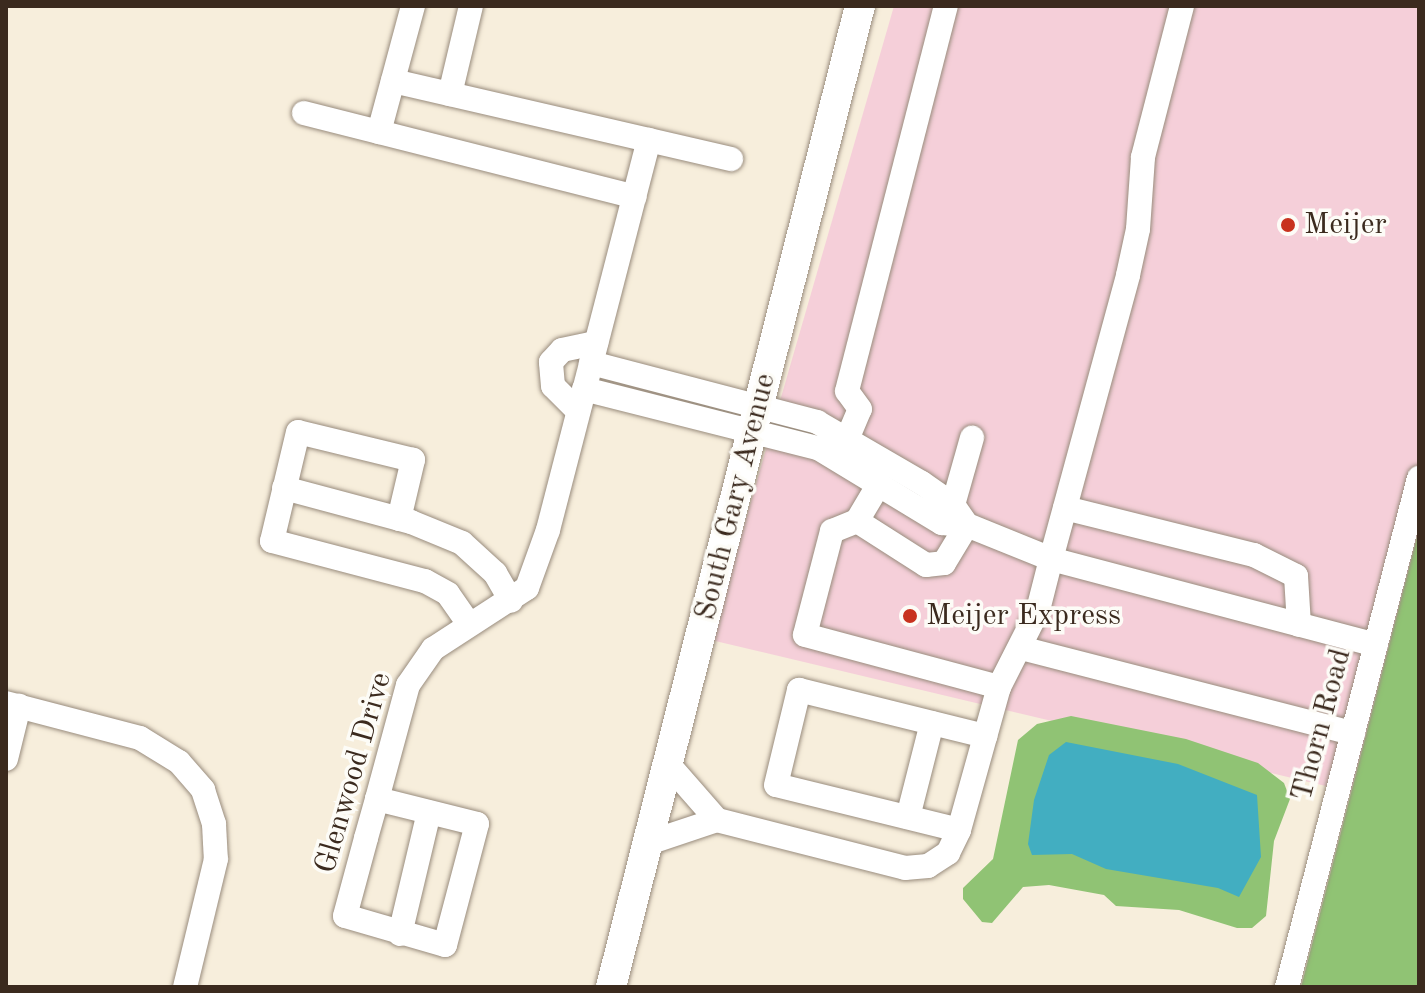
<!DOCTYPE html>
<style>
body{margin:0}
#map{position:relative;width:1425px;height:993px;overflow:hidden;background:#f7eedc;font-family:"Old Standard TT",serif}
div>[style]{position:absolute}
.built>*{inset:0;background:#f5cfd9}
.green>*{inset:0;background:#90c374}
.water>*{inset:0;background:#42aec1}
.roads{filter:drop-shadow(0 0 2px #998c7d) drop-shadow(0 0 2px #998c7d)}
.minor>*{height:24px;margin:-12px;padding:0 12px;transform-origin:12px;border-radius:12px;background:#fff}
.major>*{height:30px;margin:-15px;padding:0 15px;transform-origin:15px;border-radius:15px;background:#fff}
.dots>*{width:22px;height:22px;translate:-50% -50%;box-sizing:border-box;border:4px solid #fdfcf7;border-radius:50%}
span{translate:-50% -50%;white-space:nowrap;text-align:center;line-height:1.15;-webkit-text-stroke:7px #fdfcf7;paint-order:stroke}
.poi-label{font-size:30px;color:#3b2a1e}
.left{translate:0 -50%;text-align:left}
.street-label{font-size:30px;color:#3b2a1e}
.frame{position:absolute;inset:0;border:8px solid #3b2a1e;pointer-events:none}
</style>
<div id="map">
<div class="built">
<i style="clip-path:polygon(894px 6px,1419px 6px,1419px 529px,1351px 792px,711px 640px)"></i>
</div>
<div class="green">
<i style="clip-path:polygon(1419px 529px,1419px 987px,1301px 987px)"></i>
<i style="clip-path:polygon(1071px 716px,1186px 739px,1258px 763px,1284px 783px,1290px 799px,1274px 841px,1266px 916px,1252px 928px,1237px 928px,1179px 910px,1116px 906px,1104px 895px,1049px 885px,1023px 887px,992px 923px,982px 922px,963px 899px,963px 888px,993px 859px,1018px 740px,1037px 724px)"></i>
</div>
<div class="water">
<i style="clip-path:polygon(1066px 742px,1178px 764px,1257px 795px,1261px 857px,1239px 897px,1218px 888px,1106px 869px,1072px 854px,1032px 855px,1028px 844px,1034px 800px,1049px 755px)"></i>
</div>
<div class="roads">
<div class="minor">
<i style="left:393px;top:81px;width:347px;rotate:13deg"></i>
<i style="left:450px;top:94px;width:90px;rotate:-76.6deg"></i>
<i style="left:304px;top:113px;width:341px;rotate:14.2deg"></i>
<i style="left:379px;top:132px;width:131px;rotate:-74.9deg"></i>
<i style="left:591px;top:363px;width:234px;rotate:14.6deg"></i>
<i style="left:817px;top:422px;width:121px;rotate:30.2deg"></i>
<i style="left:922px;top:483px;width:38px;rotate:35deg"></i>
<i style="left:953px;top:505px;width:24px;rotate:55deg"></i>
<i style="left:584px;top:389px;width:241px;rotate:14.2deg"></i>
<i style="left:818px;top:448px;width:145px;rotate:31.2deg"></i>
<i style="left:942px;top:523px;width:25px;rotate:5deg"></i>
<i style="left:967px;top:525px;width:91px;rotate:22deg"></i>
<i style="left:1051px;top:559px;width:294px;rotate:-74.8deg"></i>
<i style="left:1128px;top:275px;width:47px;rotate:-77.7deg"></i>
<i style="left:1138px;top:229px;width:72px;rotate:-86deg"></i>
<i style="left:1143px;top:157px;width:156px;rotate:-75.5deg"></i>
<i style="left:578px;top:411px;width:35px;rotate:-135deg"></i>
<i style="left:553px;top:386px;width:24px;rotate:-95deg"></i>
<i style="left:551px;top:362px;width:16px;rotate:-47deg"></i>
<i style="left:562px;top:350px;width:35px;rotate:-12deg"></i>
<i style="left:848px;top:437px;width:30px;rotate:-67deg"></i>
<i style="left:860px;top:409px;width:22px;rotate:-126deg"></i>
<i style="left:847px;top:391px;width:398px;rotate:-75.6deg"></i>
<i style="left:879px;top:484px;width:43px;rotate:120.7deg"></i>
<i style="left:857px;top:521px;width:27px;rotate:158deg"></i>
<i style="left:832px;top:531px;width:107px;rotate:104.6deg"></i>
<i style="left:805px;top:635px;width:201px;rotate:15deg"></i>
<i style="left:999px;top:687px;width:86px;rotate:-63.1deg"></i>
<i style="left:1038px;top:610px;width:53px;rotate:-75.7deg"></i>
<i style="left:1051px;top:559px;width:336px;rotate:14.8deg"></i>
<i style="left:284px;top:488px;width:131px;rotate:15deg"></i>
<i style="left:411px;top:522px;width:55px;rotate:22.4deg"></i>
<i style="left:462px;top:543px;width:45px;rotate:42.3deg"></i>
<i style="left:495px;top:573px;width:32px;rotate:60deg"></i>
<i style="left:953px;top:505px;width:70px;rotate:-74.2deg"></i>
<i style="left:1065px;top:508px;width:195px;rotate:14deg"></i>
<i style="left:1254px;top:555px;width:47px;rotate:26.6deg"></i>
<i style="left:1296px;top:576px;width:49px;rotate:86.5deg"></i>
<i style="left:399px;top:519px;width:61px;rotate:-76.7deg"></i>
<i style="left:413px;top:460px;width:118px;rotate:-166.3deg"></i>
<i style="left:298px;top:432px;width:112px;rotate:103.4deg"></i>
<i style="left:272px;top:541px;width:158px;rotate:14.7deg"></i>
<i style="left:425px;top:581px;width:26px;rotate:29deg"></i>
<i style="left:448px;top:594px;width:37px;rotate:55deg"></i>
<i style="left:857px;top:521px;width:82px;rotate:32.5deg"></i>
<i style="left:926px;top:565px;width:18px;rotate:-6deg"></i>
<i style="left:944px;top:563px;width:44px;rotate:-58.8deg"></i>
<i style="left:1021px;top:648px;width:343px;rotate:14.4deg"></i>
<i style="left:6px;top:703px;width:138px;rotate:14.6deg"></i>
<i style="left:140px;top:738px;width:46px;rotate:31.6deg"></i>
<i style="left:179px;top:762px;width:37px;rotate:49deg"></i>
<i style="left:203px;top:790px;width:36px;rotate:72deg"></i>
<i style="left:214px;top:824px;width:35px;rotate:87deg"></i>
<i style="left:216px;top:859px;width:132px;rotate:103.6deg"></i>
<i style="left:6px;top:759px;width:55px;rotate:-76.2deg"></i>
<i style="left:668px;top:764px;width:74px;rotate:48.8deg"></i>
<i style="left:377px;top:799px;width:103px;rotate:14deg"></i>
<i style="left:477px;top:824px;width:125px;rotate:104.8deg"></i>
<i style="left:445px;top:945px;width:104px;rotate:-163.8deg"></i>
<i style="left:345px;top:916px;width:81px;rotate:-74.9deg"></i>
<i style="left:366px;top:838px;width:41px;rotate:-74.2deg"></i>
<i style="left:377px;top:799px;width:118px;rotate:-74.8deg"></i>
<i style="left:408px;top:685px;width:44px;rotate:-55.2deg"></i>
<i style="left:433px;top:649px;width:112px;rotate:-33deg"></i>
<i style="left:527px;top:588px;width:62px;rotate:-70.1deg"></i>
<i style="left:548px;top:530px;width:403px;rotate:-75.5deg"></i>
<i style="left:908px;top:817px;width:97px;rotate:-75.7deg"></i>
<i style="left:959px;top:830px;width:188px;rotate:-166.2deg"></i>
<i style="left:776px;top:785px;width:98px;rotate:-76.4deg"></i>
<i style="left:799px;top:690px;width:192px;rotate:13.9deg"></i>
<i style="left:648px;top:843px;width:73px;rotate:-18.4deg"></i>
<i style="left:717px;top:820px;width:194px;rotate:14.3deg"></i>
<i style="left:905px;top:868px;width:23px;rotate:-5deg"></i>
<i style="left:928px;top:866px;width:24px;rotate:-33deg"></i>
<i style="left:948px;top:853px;width:25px;rotate:-64deg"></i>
<i style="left:959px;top:830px;width:148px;rotate:-74.4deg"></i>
<i style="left:400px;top:934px;width:125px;rotate:-76.6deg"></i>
<i style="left:1287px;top:987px;width:526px;rotate:-75.46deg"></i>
</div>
<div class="major">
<i style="left:611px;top:987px;width:1012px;rotate:-75.76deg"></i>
</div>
</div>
<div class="dots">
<i style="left:1288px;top:225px;background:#c8321e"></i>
<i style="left:910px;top:616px;background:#c8321e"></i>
</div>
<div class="poi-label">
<span class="left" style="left:1304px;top:225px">Meijer</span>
<span class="left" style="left:926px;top:616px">Meijer Express</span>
</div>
<div class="street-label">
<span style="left:736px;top:497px;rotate:-76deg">South Gary Avenue</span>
<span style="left:1322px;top:725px;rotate:-75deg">Thorn Road</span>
<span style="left:354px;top:773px;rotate:-74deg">Glenwood Drive</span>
</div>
<div class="frame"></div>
</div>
